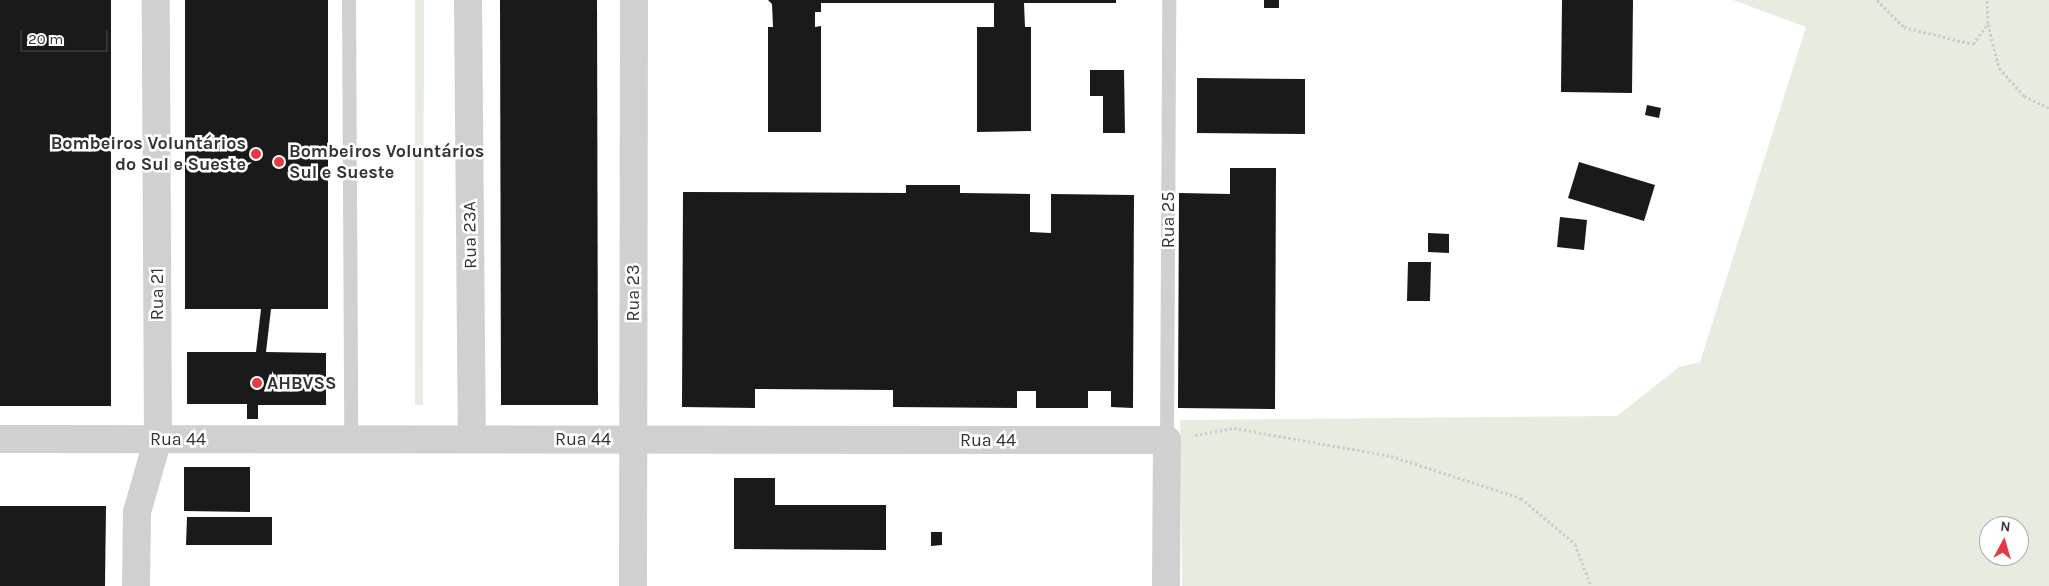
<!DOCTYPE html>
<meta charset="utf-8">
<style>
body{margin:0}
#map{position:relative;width:2049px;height:586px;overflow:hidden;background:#fff;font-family:Karla,sans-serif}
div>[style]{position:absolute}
.green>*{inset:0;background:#e6ecdf}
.building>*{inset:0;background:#1a1a1a}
.path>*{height:3px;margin-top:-1.5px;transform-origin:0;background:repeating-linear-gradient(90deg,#cdcdcd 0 2.5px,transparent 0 5px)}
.service>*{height:14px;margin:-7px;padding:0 7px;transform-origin:7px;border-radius:7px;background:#d0d0d0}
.minor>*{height:28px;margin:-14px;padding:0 14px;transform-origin:14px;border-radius:14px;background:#d0d0d0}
.dots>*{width:14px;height:14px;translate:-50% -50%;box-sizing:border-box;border:2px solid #fff;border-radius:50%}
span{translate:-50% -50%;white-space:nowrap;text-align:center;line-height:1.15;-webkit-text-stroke:5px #fff;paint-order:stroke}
.poi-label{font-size:18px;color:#333;font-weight:700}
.right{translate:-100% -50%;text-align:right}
.left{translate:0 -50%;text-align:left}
.street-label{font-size:18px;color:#333}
.north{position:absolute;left:1979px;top:516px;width:50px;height:50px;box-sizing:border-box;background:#fff;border:1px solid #adadad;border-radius:50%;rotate:6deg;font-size:14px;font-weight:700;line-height:20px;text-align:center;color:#333}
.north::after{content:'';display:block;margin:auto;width:18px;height:22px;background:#e63946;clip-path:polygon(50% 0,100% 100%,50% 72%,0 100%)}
.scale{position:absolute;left:20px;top:30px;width:88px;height:22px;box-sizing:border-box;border:2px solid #333;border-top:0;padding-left:6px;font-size:15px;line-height:18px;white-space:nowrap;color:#333;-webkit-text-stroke:4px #fff;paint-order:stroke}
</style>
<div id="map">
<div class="green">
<i style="clip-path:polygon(415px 0,424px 0,423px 405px,415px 405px)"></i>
<i style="clip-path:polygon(evenodd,1733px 0,2049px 0,2049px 586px,1182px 586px,1180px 420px,1617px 416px,1679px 367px,1700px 362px,1806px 27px,1733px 0,1989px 526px,2019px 526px,2019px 556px,1989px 556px,1989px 526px)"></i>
</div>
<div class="building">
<i style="clip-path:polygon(0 0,111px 0,111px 406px,0 406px)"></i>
<i style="clip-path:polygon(185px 0,328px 0,328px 309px,271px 309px,266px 352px,326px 353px,326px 405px,258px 405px,258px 419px,247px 419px,247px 404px,187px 404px,187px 352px,256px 352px,261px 309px,185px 309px)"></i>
<i style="clip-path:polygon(500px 0,597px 0,598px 405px,501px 405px)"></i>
<i style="clip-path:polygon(768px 0,1116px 0,1116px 3px,1024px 3px,1025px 27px,1031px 27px,1031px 131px,977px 132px,977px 27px,994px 27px,994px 3px,821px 3px,821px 12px,815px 12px,815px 27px,821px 26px,821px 132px,768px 132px,768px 27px,773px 27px,772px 4px)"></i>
<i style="clip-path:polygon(1264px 0,1279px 0,1279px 8px,1264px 8px)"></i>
<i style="clip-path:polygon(1562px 0,1633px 0,1632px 93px,1561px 92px)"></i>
<i style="clip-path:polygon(1090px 70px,1124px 70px,1125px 133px,1103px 133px,1103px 96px,1090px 96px)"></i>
<i style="clip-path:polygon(1197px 78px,1305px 79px,1305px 134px,1197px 133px)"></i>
<i style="clip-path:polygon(1647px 105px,1661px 108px,1659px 118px,1645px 115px)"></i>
<i style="clip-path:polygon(1579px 162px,1655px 185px,1644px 221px,1568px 198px)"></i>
<i style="clip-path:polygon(1230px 168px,1276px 168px,1275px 409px,1178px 408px,1179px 193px,1230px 194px)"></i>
<i style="clip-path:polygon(906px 185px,960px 185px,960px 193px,1030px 194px,1030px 232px,1051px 233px,1051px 194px,1134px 195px,1133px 408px,1111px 407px,1111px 391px,1088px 391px,1088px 408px,1036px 408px,1036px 391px,1017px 391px,1017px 408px,893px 407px,893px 390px,755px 389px,755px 408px,682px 407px,683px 192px,906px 193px)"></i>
<i style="clip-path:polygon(1560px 217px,1587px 220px,1584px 250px,1557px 247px)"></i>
<i style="clip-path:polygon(1428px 233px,1449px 234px,1449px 253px,1428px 252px)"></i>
<i style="clip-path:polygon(1408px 262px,1431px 262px,1430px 301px,1407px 301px)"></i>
<i style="clip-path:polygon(184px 467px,250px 467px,250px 512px,184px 511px)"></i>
<i style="clip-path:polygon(734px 478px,775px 478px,775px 505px,886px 505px,886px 550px,734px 549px)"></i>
<i style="clip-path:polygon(0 506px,106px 506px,105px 586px,0 586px)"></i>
<i style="clip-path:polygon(187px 517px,272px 517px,272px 545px,186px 545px)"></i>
<i style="clip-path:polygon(931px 532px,942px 532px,942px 545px,931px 546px)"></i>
</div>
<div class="path">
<i style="left:1877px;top:0;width:38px;rotate:45deg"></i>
<i style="left:1904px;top:27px;width:71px;rotate:13.8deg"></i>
<i style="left:1973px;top:44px;width:26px;rotate:-54deg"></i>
<i style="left:1988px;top:23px;width:23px;rotate:-92deg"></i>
<i style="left:1988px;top:24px;width:45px;rotate:76deg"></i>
<i style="left:1999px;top:68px;width:38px;rotate:48deg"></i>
<i style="left:2024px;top:96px;width:28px;rotate:26deg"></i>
<i style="left:1195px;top:435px;width:40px;rotate:-10deg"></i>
<i style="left:1234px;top:428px;width:159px;rotate:10.1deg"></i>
<i style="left:1391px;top:456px;width:137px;rotate:17.9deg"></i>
<i style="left:1521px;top:498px;width:71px;rotate:40.4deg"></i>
<i style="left:1575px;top:544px;width:45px;rotate:69.1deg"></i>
</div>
<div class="service">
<i style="left:349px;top:0;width:439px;rotate:89.7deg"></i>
<i style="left:1167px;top:440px;width:440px;rotate:-89.7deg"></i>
</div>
<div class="minor">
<i style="left:468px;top:0;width:439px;rotate:89.5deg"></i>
<i style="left:0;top:439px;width:1167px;rotate:0.05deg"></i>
<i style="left:1167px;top:440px;width:146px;rotate:90.4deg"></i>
<i style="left:136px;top:586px;width:74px;rotate:-89.2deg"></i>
<i style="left:137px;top:512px;width:76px;rotate:-74deg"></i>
<i style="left:158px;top:439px;width:439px;rotate:-90.3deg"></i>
<i style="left:633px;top:586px;width:586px;rotate:-89.9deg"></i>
</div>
<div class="dots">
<i style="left:256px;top:154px;background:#e63946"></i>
<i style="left:279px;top:162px;background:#e63946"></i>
<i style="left:257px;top:383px;background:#e63946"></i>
</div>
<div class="poi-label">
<span class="right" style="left:246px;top:154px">Bombeiros Voluntários<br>do Sul e Sueste</span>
<span class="left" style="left:289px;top:162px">Bombeiros Voluntários<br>Sul e Sueste</span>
<span class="left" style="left:267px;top:383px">AHBVSS</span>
</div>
<div class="street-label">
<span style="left:1168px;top:220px;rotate:-90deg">Rua 25</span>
<span style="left:470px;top:235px;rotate:-91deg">Rua 23A</span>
<span style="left:633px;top:293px;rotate:-90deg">Rua 23</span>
<span style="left:157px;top:294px;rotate:-90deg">Rua 21</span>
<span style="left:178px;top:439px">Rua 44</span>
<span style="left:583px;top:439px">Rua 44</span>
<span style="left:988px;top:440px">Rua 44</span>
</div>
<div class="north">N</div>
<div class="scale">20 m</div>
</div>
